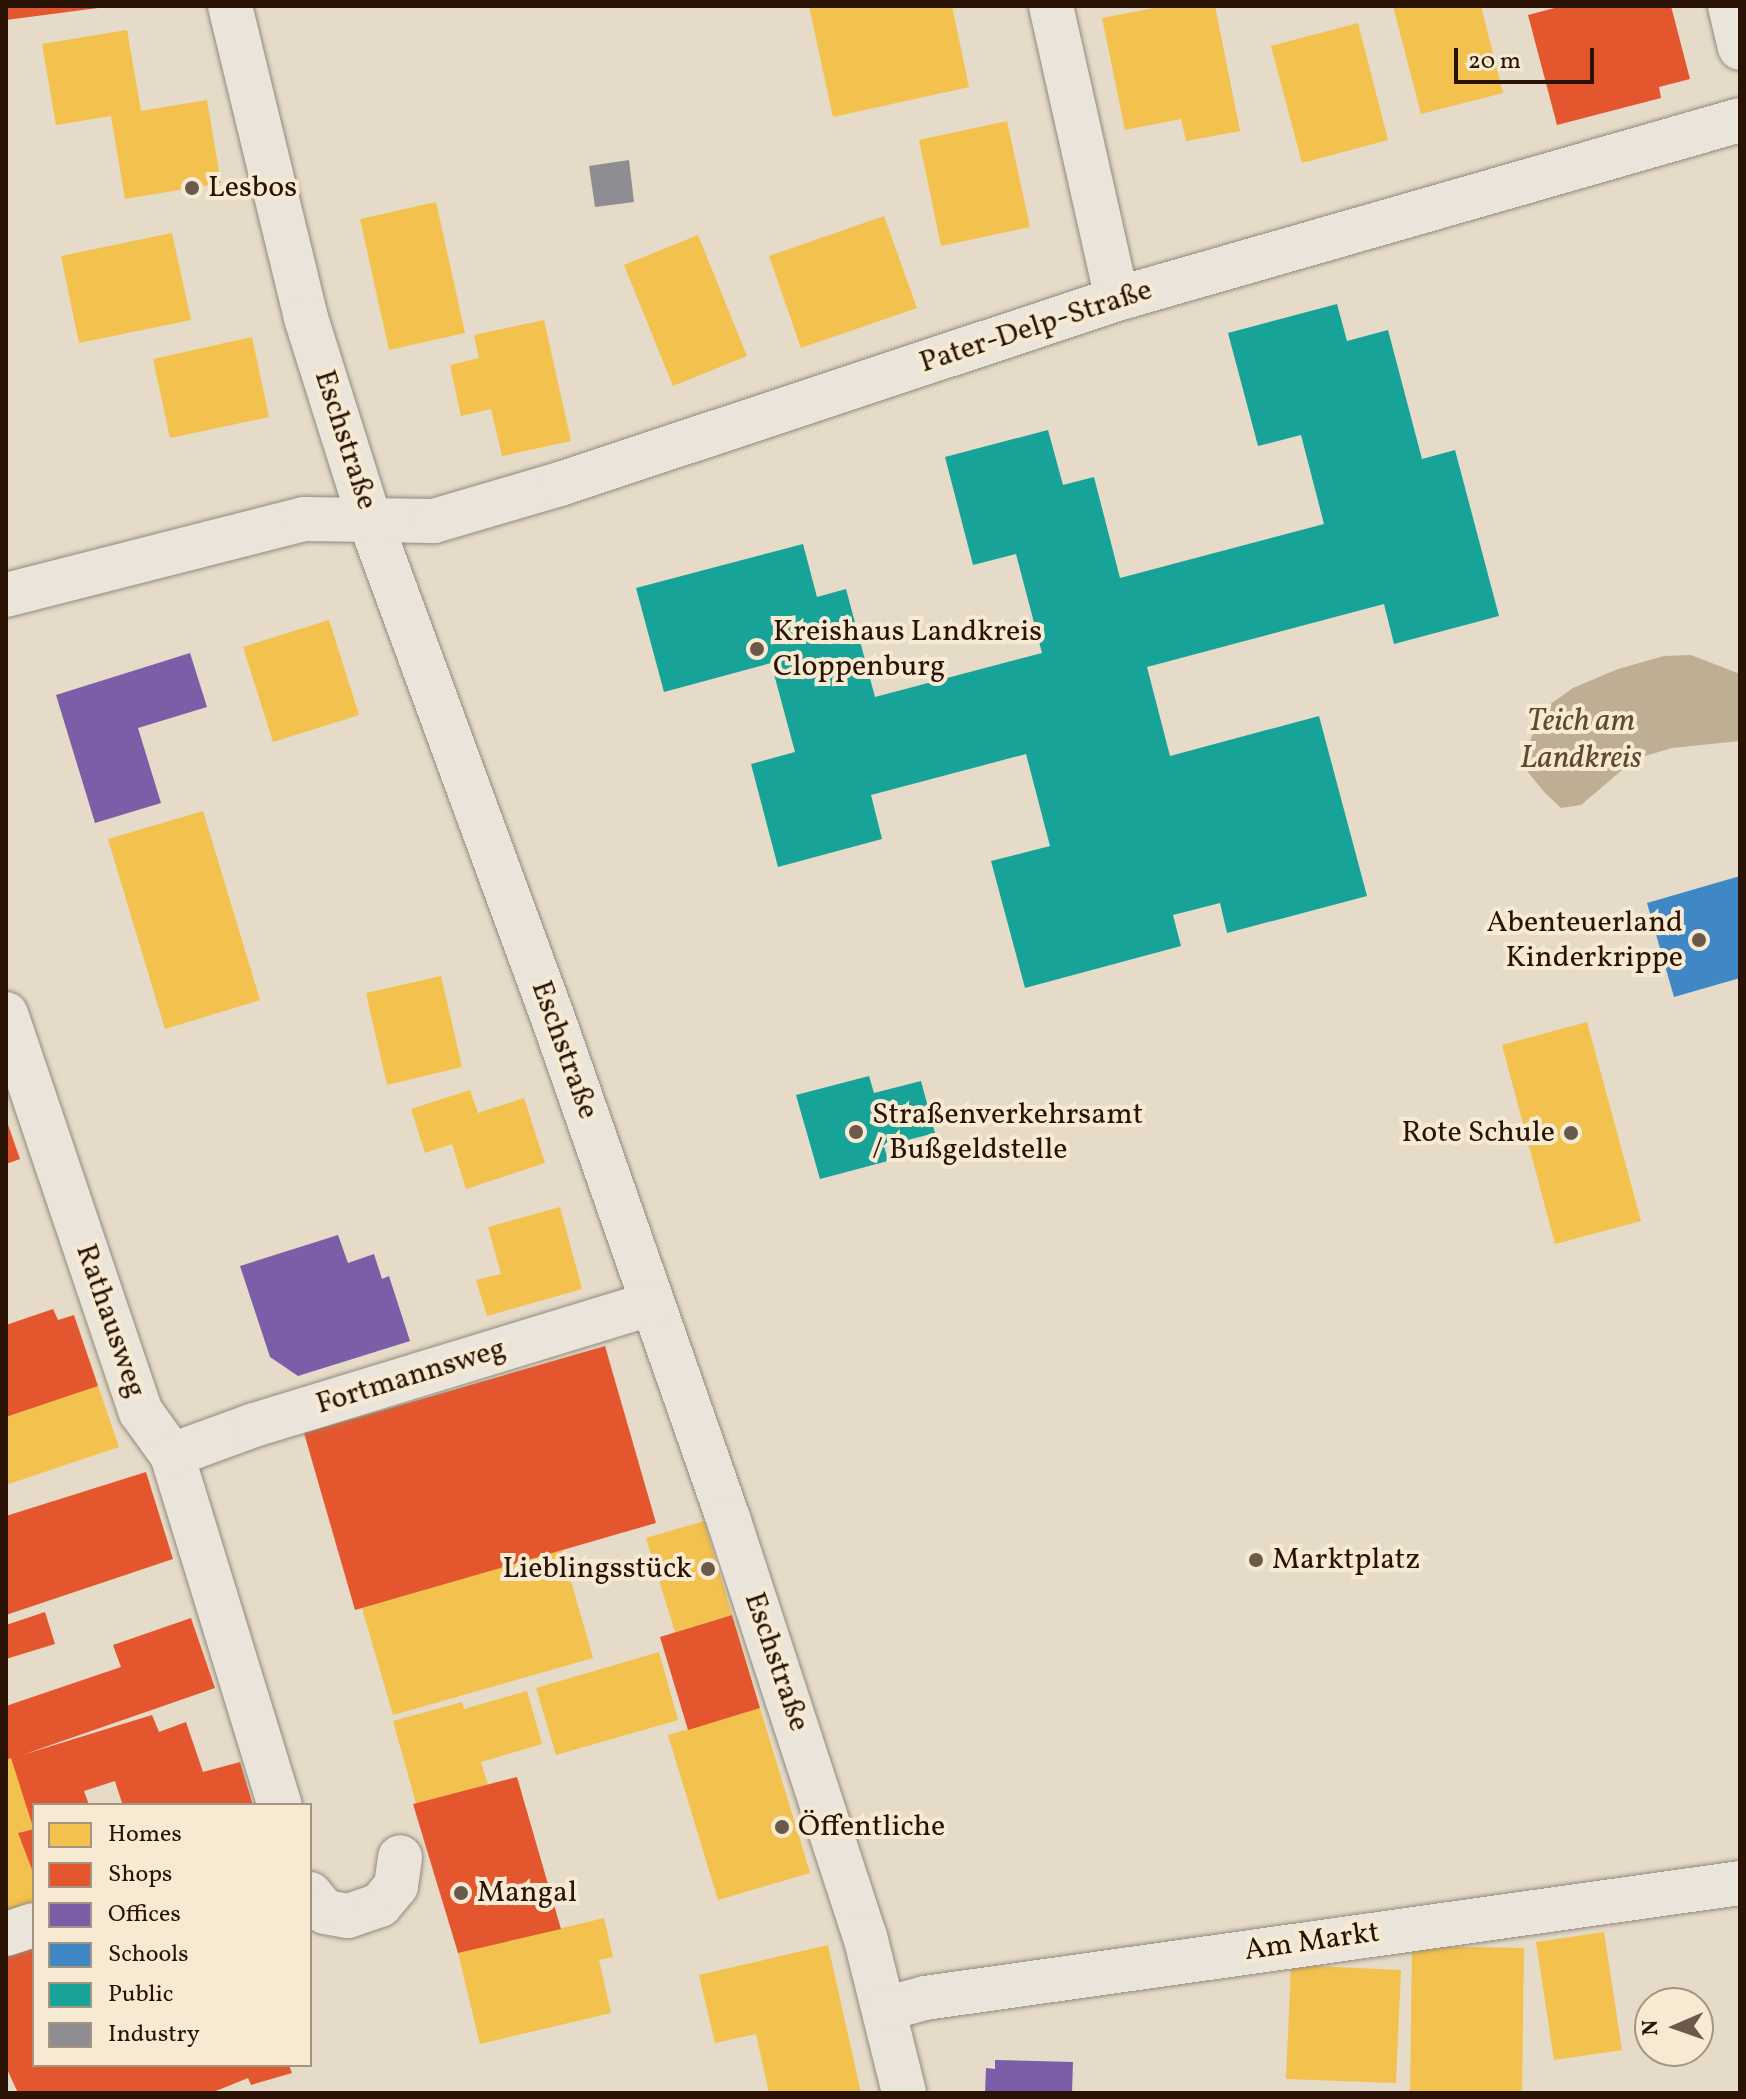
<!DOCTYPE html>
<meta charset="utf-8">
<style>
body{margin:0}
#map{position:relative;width:1746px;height:2099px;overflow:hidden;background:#e5dbc8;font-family:Vollkorn,serif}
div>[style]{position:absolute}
.water>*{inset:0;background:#beae94}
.homes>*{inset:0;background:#f2c14e}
.shops>*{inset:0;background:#e4572e}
.offices>*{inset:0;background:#7b5ea7}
.schools>*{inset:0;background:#3f88c5}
.public>*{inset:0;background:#17a398}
.industry>*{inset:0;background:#8d8d92}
.roads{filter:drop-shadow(0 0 2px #928a7d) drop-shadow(0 0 2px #928a7d)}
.minor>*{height:44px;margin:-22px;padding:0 22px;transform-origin:22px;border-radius:22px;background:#eae4db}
.dots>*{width:22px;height:22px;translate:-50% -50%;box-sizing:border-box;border:4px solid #f6ead3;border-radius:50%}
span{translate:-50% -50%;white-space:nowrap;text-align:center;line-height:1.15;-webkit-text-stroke:8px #f6ead3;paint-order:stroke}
.poi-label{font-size:30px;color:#2a1305}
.left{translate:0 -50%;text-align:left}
.right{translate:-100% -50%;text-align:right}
.street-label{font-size:30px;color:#2a1305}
.water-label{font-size:32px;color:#5e4935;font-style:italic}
.frame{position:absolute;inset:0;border:8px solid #2a1305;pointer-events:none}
.legend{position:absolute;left:32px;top:1803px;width:280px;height:264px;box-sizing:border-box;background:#f6ead3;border:2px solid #a49481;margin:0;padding:10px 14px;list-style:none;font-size:24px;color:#2a1305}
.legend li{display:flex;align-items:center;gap:16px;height:40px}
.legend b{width:40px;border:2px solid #a49481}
.north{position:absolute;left:1634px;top:1987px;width:80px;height:80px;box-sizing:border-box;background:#f6ead3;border:2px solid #a49481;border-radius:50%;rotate:268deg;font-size:22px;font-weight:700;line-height:32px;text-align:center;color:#2a1305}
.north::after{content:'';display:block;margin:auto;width:28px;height:36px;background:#6b5949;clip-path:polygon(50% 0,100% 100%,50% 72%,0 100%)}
.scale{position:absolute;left:1454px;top:48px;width:140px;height:36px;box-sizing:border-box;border:4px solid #2a1305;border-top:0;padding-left:10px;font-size:24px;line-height:28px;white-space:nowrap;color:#2a1305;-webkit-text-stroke:6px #f6ead3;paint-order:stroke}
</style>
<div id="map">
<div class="water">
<i style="clip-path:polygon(1691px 655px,1740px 674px,1740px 741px,1672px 748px,1635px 759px,1581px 805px,1561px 808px,1545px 793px,1527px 771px,1529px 744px,1542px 710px,1573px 688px,1618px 669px,1664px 656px)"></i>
</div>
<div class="homes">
<i style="clip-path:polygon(809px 6px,952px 6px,969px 87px,833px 117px)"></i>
<i style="clip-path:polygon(1165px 6px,1215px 6px,1240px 131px,1186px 141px,1181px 119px,1125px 130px,1102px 18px)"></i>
<i style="clip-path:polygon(1393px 6px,1481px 6px,1503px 93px,1421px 114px)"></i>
<i style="clip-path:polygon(1358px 23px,1388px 140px,1302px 163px,1271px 46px)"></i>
<i style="clip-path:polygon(127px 30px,141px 111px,207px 100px,221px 183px,125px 199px,111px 116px,56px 125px,42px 44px)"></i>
<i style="clip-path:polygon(1007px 121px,1030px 227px,941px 246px,919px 140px)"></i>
<i style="clip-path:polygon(436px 202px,465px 333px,389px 350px,360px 219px)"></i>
<i style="clip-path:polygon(884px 216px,917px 308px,801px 348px,769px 256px)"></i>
<i style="clip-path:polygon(172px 233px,191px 320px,79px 343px,61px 256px)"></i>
<i style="clip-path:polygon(698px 235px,747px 356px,673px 386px,624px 265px)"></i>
<i style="clip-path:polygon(544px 320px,571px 441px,502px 456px,491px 409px,461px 416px,450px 365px,479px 358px,474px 335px)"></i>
<i style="clip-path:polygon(252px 337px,269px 417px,170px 438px,153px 359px)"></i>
<i style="clip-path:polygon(329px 620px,359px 715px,273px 742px,243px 647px)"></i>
<i style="clip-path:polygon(203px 811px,260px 1000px,165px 1029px,108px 839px)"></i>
<i style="clip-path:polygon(441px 976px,462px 1067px,387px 1085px,366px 993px)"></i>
<i style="clip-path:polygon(1587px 1022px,1641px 1221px,1555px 1244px,1502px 1045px)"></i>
<i style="clip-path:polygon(470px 1090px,478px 1113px,524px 1098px,545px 1163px,466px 1189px,452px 1144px,425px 1153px,411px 1109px)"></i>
<i style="clip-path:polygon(560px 1207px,582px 1289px,487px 1316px,476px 1280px,501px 1274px,488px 1227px)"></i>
<i style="clip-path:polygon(98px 1386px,119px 1447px,6px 1485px,6px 1417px)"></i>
<i style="clip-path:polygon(704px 1521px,732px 1615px,675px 1632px,646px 1538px)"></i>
<i style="clip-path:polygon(562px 1550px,593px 1658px,393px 1715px,362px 1608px)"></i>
<i style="clip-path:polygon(659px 1652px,678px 1720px,556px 1755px,536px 1688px)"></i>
<i style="clip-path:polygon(527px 1691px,542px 1744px,481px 1762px,488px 1785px,416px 1803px,393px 1721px,462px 1702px,464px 1709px)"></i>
<i style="clip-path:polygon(760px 1708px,810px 1873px,718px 1900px,668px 1735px)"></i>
<i style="clip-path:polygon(12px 1758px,34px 1829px,18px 1833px,34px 1875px,34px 1913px,6px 1923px,6px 1760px)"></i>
<i style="clip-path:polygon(604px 1918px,613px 1957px,599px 1960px,611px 2013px,480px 2044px,458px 1953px)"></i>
<i style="clip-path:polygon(1604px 1932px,1622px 2050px,1554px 2060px,1536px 1942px)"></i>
<i style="clip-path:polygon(828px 1945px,861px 2093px,769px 2093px,756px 2034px,715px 2043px,699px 1975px)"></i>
<i style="clip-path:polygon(1412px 1946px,1524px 1948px,1522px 2093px,1410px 2093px)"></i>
<i style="clip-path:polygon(1291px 1965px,1401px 1970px,1396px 2083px,1286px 2079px)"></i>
</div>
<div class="shops">
<i style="clip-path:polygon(6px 6px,98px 6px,98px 8px,6px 20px)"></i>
<i style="clip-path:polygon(1562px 6px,1671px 6px,1690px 79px,1659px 87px,1661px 98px,1557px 125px,1528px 15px)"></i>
<i style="clip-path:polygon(6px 1119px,20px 1159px,6px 1164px)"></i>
<i style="clip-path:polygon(53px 1309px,58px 1320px,74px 1315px,98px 1386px,6px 1417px,6px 1325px)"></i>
<i style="clip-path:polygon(605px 1346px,656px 1523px,355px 1610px,304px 1433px)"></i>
<i style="clip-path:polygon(146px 1472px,173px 1559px,6px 1615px,6px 1516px)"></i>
<i style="clip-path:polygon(45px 1612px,55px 1644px,6px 1659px,6px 1625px)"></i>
<i style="clip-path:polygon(732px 1615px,760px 1708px,688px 1730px,660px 1637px)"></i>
<i style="clip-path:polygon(191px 1618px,215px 1688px,22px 1755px,152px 1715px,159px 1732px,186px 1722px,203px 1772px,240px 1762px,253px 1805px,117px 1805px,122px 1803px,115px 1781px,84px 1791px,89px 1805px,34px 1805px,33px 1827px,11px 1758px,6px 1760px,6px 1706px,121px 1667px,113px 1645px)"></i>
<i style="clip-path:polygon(517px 1777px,561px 1929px,458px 1953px,413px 1804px)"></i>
<i style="clip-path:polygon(34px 1829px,34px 1875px,18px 1833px)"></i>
<i style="clip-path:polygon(34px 1932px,34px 2065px,289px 2065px,292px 2073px,251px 2085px,248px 2078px,211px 2093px,18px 2093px,6px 2067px,6px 1942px)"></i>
</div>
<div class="offices">
<i style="clip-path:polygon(190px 653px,207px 707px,138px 728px,161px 803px,95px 823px,56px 695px)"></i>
<i style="clip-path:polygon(338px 1235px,348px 1263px,374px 1254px,382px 1279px,389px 1276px,410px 1341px,298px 1376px,270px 1357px,240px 1266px)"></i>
<i style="clip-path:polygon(995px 2060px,1073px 2062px,1072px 2093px,985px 2093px,986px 2068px,995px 2069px)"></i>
</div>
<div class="schools">
<i style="clip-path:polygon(1740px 876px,1740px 978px,1674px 997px,1647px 903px)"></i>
</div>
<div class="public">
<i style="clip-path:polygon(1337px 304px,1347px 341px,1388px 330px,1422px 459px,1455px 450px,1499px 616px,1394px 644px,1384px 604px,1147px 667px,1170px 756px,1319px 716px,1367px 896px,1227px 933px,1220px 903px,1173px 915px,1181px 946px,1025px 988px,991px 861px,1050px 846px,1026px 754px,871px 795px,882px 839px,778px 867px,751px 764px,795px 752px,771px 663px,664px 692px,636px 588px,803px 544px,817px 597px,846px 589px,875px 697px,1042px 653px,1016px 554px,973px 565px,945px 457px,1048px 430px,1063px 485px,1094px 477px,1120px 578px,1324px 524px,1301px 435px,1258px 446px,1228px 333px)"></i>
<i style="clip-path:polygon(869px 1076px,874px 1093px,921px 1081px,935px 1133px,884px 1146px,888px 1161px,820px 1179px,796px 1095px)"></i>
</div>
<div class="industry">
<i style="clip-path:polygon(629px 160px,634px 202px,595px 207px,589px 166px)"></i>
</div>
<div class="roads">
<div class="minor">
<i style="left:230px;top:6px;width:321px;rotate:76.3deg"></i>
<i style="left:306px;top:318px;width:210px;rotate:72.5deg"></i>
<i style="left:369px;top:518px;width:533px;rotate:69.8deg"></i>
<i style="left:553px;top:1018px;width:533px;rotate:70.72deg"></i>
<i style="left:729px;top:1521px;width:437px;rotate:71.9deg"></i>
<i style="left:865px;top:1936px;width:162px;rotate:76deg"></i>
<i style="left:1051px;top:6px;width:300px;rotate:77.3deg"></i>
<i style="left:1730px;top:6px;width:43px;rotate:76.6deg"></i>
<i style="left:6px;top:595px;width:308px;rotate:-14.3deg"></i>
<i style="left:304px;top:519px;width:130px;rotate:0.9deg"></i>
<i style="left:434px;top:521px;width:131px;rotate:-16.4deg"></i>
<i style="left:560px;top:484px;width:587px;rotate:-18.37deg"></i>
<i style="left:1117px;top:299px;width:648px;rotate:-16.03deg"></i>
<i style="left:6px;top:1014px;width:420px;rotate:71.3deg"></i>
<i style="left:141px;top:1412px;width:53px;rotate:54.2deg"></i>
<i style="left:172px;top:1455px;width:366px;rotate:72.9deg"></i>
<i style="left:172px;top:1455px;width:87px;rotate:-20.1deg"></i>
<i style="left:254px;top:1425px;width:416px;rotate:-17deg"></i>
<i style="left:310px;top:1894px;width:23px;rotate:50deg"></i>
<i style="left:325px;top:1912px;width:23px;rotate:10deg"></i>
<i style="left:348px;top:1916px;width:34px;rotate:-19deg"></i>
<i style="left:380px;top:1905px;width:25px;rotate:-50deg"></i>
<i style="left:396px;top:1886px;width:29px;rotate:-82deg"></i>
<i style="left:6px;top:1934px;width:29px;rotate:-18deg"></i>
<i style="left:885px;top:2009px;width:41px;rotate:-15.4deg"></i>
<i style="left:925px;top:1998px;width:823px;rotate:-8.03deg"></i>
</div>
</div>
<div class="dots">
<i style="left:192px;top:188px;background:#6b5949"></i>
<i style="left:757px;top:649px;background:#6b5949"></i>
<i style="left:1699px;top:940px;background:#6b5949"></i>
<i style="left:856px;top:1132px;background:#6b5949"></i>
<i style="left:1571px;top:1133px;background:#6b5949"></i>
<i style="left:1256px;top:1560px;background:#6b5949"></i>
<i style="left:708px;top:1569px;background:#6b5949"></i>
<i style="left:782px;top:1827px;background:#6b5949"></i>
<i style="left:461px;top:1893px;background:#6b5949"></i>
</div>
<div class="poi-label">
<span class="left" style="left:208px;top:188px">Lesbos</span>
<span class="left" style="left:773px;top:649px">Kreishaus Landkreis<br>Cloppenburg</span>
<span class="right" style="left:1683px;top:940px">Abenteuerland<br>Kinderkrippe</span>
<span class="left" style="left:872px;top:1132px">Straßenverkehrsamt<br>/ Bußgeldstelle</span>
<span class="right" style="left:1555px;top:1133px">Rote Schule</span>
<span class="left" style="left:1272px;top:1560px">Marktplatz</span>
<span class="right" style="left:692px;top:1569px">Lieblingsstück</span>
<span class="left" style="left:798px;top:1827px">Öffentliche</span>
<span class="left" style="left:477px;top:1893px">Mangal</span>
</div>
<div class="street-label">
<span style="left:1036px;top:327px;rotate:-18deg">Pater-Delp-Straße</span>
<span style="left:345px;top:440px;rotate:72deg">Eschstraße</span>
<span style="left:564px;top:1050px;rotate:70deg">Eschstraße</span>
<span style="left:110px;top:1321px;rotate:71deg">Rathausweg</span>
<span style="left:411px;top:1377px;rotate:-17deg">Fortmannsweg</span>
<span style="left:776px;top:1662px;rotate:71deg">Eschstraße</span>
<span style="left:1312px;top:1942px;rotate:-8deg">Am Markt</span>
</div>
<div class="water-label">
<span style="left:1581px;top:741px">Teich am<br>Landkreis</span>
</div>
<div class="frame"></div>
<ul class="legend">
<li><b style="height:22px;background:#f2c14e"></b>Homes</li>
<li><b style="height:22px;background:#e4572e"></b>Shops</li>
<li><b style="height:22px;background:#7b5ea7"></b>Offices</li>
<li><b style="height:22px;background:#3f88c5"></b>Schools</li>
<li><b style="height:22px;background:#17a398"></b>Public</li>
<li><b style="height:22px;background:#8d8d92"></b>Industry</li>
</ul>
<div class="north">N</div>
<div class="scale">20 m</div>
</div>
